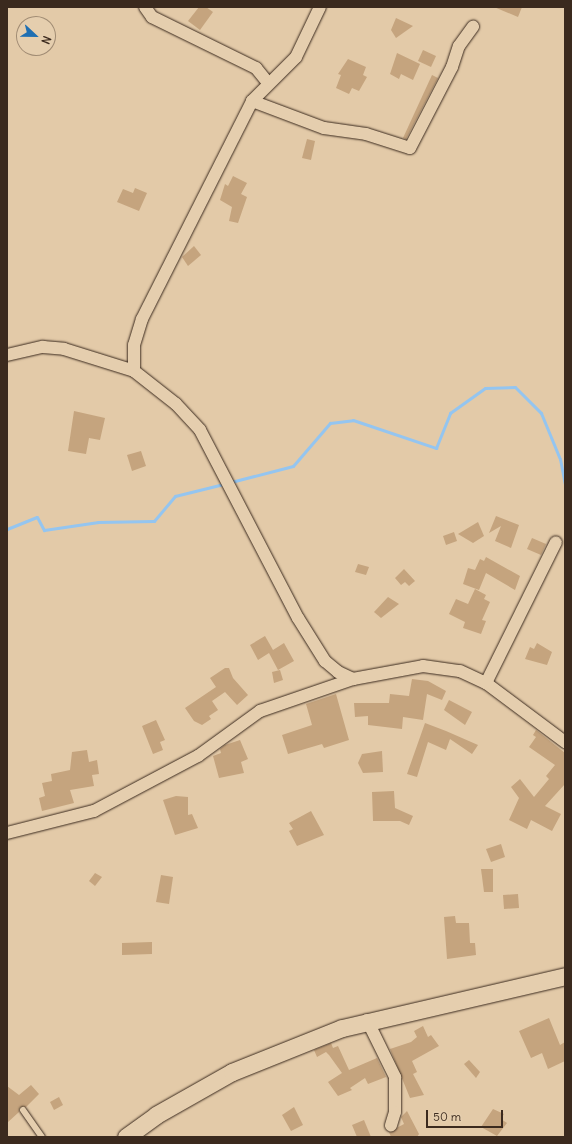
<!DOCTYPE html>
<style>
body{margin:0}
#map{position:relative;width:572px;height:1144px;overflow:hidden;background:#e3caa8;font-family:Delius,sans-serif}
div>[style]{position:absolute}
.stream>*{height:3px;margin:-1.5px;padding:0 1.5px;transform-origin:1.5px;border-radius:1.5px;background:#94c5f0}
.building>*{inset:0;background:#c5a47e}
.roads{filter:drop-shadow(0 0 1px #3b2a1e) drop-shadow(0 0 1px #3b2a1e)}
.lane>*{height:6px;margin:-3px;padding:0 3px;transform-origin:3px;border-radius:3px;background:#e5ceae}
.street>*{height:12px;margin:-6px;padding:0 6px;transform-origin:6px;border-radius:6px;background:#e5ceae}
.secondary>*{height:17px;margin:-8.5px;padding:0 8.5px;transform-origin:8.5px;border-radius:8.5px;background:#e5ceae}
span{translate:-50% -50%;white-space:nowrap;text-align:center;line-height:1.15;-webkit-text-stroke:3px #e5ceae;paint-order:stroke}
.frame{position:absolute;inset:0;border:8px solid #3b2a1e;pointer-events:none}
.north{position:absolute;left:16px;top:16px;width:40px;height:40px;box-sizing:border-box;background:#e5ceae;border:1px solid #a18c74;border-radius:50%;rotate:112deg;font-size:11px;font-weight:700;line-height:16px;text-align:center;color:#3b2a1e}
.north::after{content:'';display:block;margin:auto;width:14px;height:18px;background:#1f6fb2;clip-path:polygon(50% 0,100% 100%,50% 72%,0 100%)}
.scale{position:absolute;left:426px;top:1110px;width:77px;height:18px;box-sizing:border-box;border:2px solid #3b2a1e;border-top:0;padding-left:5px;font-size:12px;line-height:14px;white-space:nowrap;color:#3b2a1e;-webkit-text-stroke:3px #e5ceae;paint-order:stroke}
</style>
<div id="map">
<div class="stream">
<i style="left:231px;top:482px;width:64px;rotate:-14.5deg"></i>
<i style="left:293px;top:466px;width:57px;rotate:-49.3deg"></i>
<i style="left:330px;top:423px;width:23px;rotate:-7deg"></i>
<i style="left:353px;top:420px;width:88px;rotate:18.6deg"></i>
<i style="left:436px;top:448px;width:38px;rotate:-68deg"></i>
<i style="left:450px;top:413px;width:43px;rotate:-35.5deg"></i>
<i style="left:485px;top:388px;width:30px;rotate:-2deg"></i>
<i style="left:515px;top:387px;width:37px;rotate:45deg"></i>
<i style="left:541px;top:413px;width:50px;rotate:67.6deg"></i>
<i style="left:560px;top:459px;width:25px;rotate:79deg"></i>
<i style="left:7px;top:529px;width:32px;rotate:-22deg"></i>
<i style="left:37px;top:517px;width:15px;rotate:62deg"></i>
<i style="left:44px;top:530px;width:55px;rotate:-8.4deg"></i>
<i style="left:98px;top:522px;width:56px;rotate:-1deg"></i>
<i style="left:154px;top:521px;width:33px;rotate:-50deg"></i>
<i style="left:175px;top:496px;width:50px;rotate:-13.8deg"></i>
</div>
<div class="building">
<i style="clip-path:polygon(199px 7px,206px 7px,213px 12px,200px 30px,188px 21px)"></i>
<i style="clip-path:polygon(494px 7px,522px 7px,518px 17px)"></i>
<i style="clip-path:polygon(396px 18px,413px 26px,396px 38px,391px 30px)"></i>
<i style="clip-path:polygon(423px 50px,436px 56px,431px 67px,418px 61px)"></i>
<i style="clip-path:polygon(397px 53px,420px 64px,413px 80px,401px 74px,399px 79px,390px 74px)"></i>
<i style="clip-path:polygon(348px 59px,366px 67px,363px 75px,367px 77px,359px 91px,352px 88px,349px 94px,336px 88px,341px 75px,338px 74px)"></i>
<i style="clip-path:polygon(432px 75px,438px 78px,406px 139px,403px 138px)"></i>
<i style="clip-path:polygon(307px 139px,315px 141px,311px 160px,302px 158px)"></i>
<i style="clip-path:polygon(233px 176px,247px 183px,241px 194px,247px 197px,238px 223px,229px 221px,232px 207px,220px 200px,225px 184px,228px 186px)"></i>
<i style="clip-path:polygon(135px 188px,147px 193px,139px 211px,117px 202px,123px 189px,133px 193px)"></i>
<i style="clip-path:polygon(194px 246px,201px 255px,188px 266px,182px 257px)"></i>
<i style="clip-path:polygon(74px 411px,105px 418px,100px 440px,89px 438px,86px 454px,68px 451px)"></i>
<i style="clip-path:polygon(141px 451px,146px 466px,132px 471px,127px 455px)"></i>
<i style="clip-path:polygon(496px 516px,519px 525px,511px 548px,495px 541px,501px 526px,489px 533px)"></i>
<i style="clip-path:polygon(478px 522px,484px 536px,473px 543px,458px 534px)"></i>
<i style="clip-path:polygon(454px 532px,457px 541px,446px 545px,443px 536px)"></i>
<i style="clip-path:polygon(532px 538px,546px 544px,541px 555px,527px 549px)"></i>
<i style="clip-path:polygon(486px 557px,520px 576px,515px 590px,486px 573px,479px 590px,463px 584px,468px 568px,475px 570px,480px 559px,484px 561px)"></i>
<i style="clip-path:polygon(358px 564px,369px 567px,366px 575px,355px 572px)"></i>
<i style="clip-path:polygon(404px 569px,415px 581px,409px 586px,405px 582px,401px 585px,395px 578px)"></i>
<i style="clip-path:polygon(475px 589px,486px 595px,484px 599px,490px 602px,482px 620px,486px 621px,481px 634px,463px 628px,465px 622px,449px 614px,456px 599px,468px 604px)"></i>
<i style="clip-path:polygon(388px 597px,399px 604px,381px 618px,374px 612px)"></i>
<i style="clip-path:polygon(265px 636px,273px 650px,284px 643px,294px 661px,278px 670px,269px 653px,258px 660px,250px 645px)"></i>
<i style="clip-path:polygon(537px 643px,552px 652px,547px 665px,525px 659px,530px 647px,534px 649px)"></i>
<i style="clip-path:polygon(225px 668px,229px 668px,233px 678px,248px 695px,237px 705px,225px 692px,212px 701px,218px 710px,209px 716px,211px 719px,202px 725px,194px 721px,185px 708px,216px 687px,210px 678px)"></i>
<i style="clip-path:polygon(280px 670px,283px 680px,274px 683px,272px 672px)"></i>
<i style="clip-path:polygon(412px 679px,428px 681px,446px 691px,442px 700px,427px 694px,423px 720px,403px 717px,402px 729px,368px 725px,368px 716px,355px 717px,354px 703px,389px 703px,390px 694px,409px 696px)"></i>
<i style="clip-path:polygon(336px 694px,349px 740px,324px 748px,322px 744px,288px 754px,282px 735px,312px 725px,306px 704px)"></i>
<i style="clip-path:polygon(449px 700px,472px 712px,465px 725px,444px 710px)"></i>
<i style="clip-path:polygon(156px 720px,165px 740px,160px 742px,163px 750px,153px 754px,142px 726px)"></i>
<i style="clip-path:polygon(425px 723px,446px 731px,478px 745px,472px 754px,450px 739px,446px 750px,428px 742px,417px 777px,407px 774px)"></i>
<i style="clip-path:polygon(536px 730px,565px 753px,565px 784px,545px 806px,561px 814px,552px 831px,531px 820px,527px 829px,509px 820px,519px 798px,511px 787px,520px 779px,534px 797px,549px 779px,546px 776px,555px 765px,529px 747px,536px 737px,533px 735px)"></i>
<i style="clip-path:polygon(240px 740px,248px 759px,241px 762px,244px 773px,219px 778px,213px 756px,221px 753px,220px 749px,225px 745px)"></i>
<i style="clip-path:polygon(87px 750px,89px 762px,97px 760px,99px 774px,92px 775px,94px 786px,70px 790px,74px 803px,42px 811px,39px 798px,45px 796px,42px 783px,52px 781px,51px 774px,70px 770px,72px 752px)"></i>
<i style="clip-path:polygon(382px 751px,383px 772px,363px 773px,358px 763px,362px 754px)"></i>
<i style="clip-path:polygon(394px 791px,395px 808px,413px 816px,409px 825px,400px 821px,373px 821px,372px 792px)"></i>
<i style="clip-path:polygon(176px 796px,188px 797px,188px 815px,192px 814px,198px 828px,175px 835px,163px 800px)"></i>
<i style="clip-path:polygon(311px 811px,324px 835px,297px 846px,289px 831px,293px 829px,289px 823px)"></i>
<i style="clip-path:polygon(501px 844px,505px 857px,491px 862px,486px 849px)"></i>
<i style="clip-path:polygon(481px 869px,493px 869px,493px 892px,484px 892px)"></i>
<i style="clip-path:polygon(95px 873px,102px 877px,95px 886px,89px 881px)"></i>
<i style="clip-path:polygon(161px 875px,173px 877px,169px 904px,156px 902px)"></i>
<i style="clip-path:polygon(518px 894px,519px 908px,504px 909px,503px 895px)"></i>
<i style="clip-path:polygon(455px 916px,456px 923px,469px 923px,470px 943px,475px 943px,476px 955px,447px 959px,444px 917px)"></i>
<i style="clip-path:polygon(152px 942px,152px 954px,122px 955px,122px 943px)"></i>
<i style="clip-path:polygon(549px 1018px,560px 1045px,565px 1042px,565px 1061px,548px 1069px,542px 1053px,531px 1058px,519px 1031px)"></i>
<i style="clip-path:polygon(423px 1026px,428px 1037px,431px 1035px,439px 1046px,412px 1061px,417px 1072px,413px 1074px,424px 1095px,410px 1098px,390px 1049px,411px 1042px,417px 1037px,414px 1031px)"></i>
<i style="clip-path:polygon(331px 1043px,333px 1048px,338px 1046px,349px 1070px,377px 1058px,386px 1077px,368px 1084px,365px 1078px,350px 1088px,352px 1090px,338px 1096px,328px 1082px,342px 1073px,329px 1055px,326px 1052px,317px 1057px,314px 1050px)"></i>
<i style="clip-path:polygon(469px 1060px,480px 1072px,476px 1078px,464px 1064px)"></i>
<i style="clip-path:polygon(31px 1085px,39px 1094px,26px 1107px,20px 1107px,19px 1112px,7px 1123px,7px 1086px,19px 1095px)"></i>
<i style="clip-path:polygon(59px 1097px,63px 1105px,54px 1110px,50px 1102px)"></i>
<i style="clip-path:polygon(294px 1107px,303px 1125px,291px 1131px,282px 1115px)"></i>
<i style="clip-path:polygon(493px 1109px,504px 1114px,501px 1119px,507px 1123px,497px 1136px,481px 1127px)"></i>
<i style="clip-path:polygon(407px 1111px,419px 1134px,417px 1137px,391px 1137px,389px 1132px,404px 1124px,401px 1117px)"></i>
<i style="clip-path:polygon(364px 1120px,371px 1137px,357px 1137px,352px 1125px)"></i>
</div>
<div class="roads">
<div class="lane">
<i style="left:23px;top:1110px;width:33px;rotate:55deg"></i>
</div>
<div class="street">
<i style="left:145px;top:7px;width:12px;rotate:55deg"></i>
<i style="left:152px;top:17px;width:116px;rotate:26.1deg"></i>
<i style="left:256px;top:68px;width:19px;rotate:51deg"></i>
<i style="left:252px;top:101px;width:77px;rotate:20.6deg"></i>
<i style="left:324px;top:128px;width:42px;rotate:8.1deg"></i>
<i style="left:366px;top:134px;width:46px;rotate:17.7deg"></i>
<i style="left:410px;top:148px;width:91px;rotate:-62.6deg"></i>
<i style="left:452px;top:67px;width:22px;rotate:-72deg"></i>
<i style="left:459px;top:46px;width:24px;rotate:-54deg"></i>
<i style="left:7px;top:355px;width:37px;rotate:-13deg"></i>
<i style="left:43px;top:347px;width:21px;rotate:5deg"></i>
<i style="left:64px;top:349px;width:73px;rotate:17.4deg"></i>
<i style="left:134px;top:371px;width:53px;rotate:38.2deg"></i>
<i style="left:176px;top:404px;width:35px;rotate:47deg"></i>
<i style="left:200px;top:430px;width:212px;rotate:62.5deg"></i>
<i style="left:298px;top:618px;width:51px;rotate:57.9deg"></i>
<i style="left:325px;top:661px;width:17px;rotate:40deg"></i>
<i style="left:338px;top:672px;width:17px;rotate:25deg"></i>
<i style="left:353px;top:679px;width:71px;rotate:-10.5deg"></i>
<i style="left:423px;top:666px;width:37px;rotate:8deg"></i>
<i style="left:460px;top:671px;width:29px;rotate:25deg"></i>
<i style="left:486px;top:683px;width:99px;rotate:36.8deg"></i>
<i style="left:134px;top:371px;width:26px;rotate:-90deg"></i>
<i style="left:134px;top:345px;width:27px;rotate:-73deg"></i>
<i style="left:142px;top:319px;width:244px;rotate:-63.2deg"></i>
<i style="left:252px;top:101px;width:62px;rotate:-45deg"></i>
<i style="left:296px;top:57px;width:55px;rotate:-64.4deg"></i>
<i style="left:486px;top:683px;width:157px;rotate:-63.6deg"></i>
<i style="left:7px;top:833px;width:90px;rotate:-14.2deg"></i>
<i style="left:94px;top:811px;width:118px;rotate:-27.9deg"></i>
<i style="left:198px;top:756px;width:77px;rotate:-36deg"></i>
<i style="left:260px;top:711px;width:98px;rotate:-19deg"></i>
<i style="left:367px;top:1020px;width:64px;rotate:63.8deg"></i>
<i style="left:395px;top:1077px;width:35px;rotate:90deg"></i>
<i style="left:395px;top:1112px;width:14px;rotate:107deg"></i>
</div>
<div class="secondary">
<i style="left:126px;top:1137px;width:37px;rotate:-36deg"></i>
<i style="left:156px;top:1115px;width:87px;rotate:-29.5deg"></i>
<i style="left:232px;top:1072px;width:118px;rotate:-21.8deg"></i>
<i style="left:342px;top:1028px;width:229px;rotate:-13.1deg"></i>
</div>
</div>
<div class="frame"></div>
<div class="north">N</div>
<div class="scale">50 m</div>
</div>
